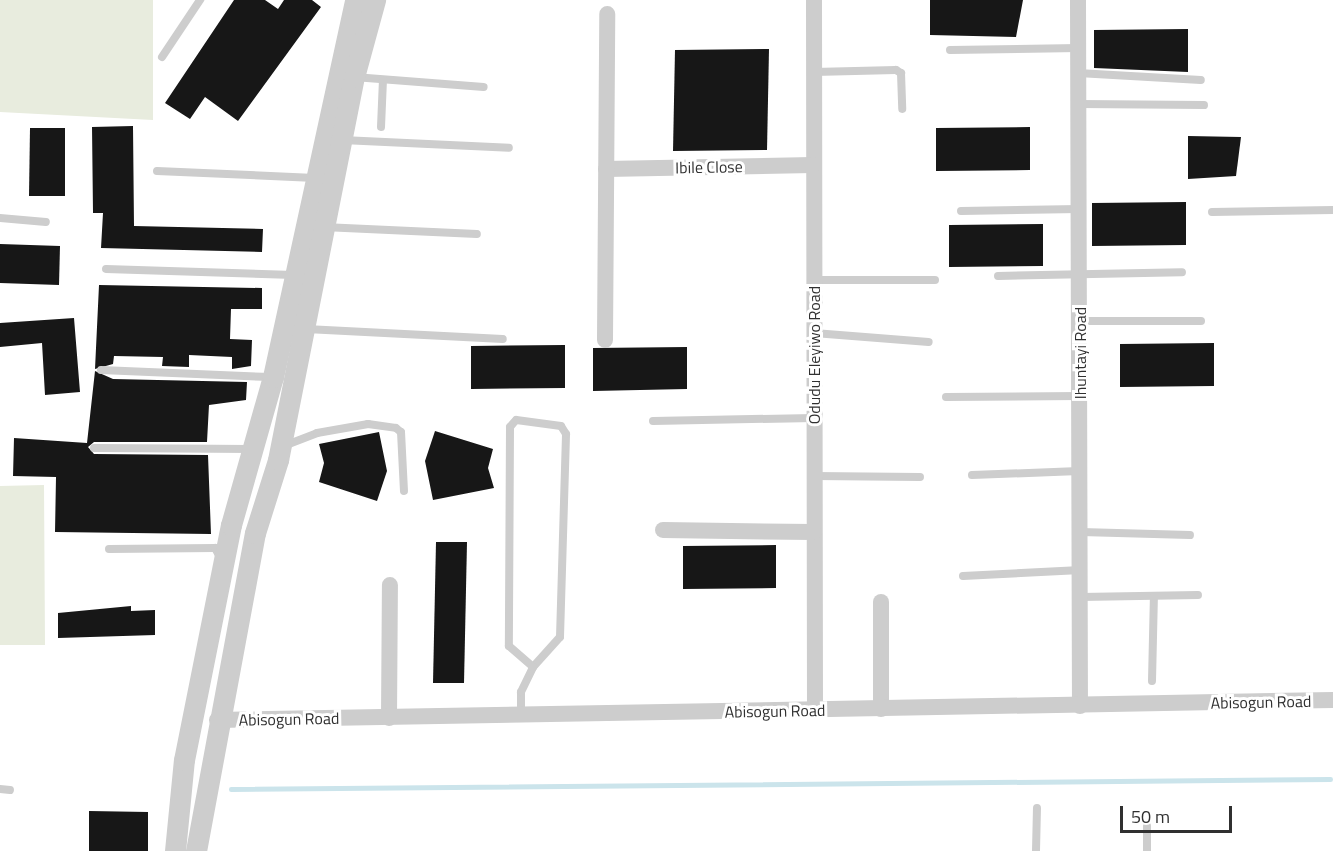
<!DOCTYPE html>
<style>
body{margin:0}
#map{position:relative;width:1333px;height:851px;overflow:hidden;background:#fff;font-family:"Titillium Web",sans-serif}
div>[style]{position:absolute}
.green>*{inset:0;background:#e8ecde}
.stream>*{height:4.5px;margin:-2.25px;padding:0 2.25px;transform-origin:2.25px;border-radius:2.25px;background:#cbe4eb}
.building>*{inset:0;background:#171717}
.service>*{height:8px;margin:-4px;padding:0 4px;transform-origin:4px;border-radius:4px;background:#cdcdcd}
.minor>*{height:16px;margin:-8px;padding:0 8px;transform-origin:8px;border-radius:8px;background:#cdcdcd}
.tertiary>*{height:21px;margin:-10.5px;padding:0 10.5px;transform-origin:10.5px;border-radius:10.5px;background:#cdcdcd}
span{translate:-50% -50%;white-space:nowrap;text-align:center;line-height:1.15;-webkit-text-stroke:6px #fff;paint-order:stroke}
.street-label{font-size:16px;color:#303030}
.scale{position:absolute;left:1120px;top:806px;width:112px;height:27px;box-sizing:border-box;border:3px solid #303030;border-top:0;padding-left:8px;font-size:18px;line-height:21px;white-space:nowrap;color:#303030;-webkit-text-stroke:4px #fff;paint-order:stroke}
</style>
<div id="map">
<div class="green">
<i style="clip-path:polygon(0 0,153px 0,153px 120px,0 112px)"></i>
<i style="clip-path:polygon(44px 485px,45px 645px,0 645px,0 486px)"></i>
</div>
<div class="stream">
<i style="left:231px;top:789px;width:1099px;rotate:-0.52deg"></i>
</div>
<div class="building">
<i style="clip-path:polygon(234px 0,265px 0,278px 9px,284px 0,312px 0,321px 7px,238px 121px,205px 97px,190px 119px,165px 103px)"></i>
<i style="clip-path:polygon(930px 0,1023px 0,1016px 37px,930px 35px)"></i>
<i style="clip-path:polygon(1188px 29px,1188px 72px,1094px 68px,1094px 30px)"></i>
<i style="clip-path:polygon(769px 49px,767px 150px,673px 151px,675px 50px)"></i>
<i style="clip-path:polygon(133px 126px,134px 226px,263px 229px,262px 252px,101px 248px,103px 213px,93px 213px,92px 127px)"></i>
<i style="clip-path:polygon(1030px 127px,1030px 170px,936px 171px,936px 128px)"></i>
<i style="clip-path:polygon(30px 128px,65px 128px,65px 196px,29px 196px)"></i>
<i style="clip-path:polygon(1188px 136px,1241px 137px,1236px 176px,1188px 179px)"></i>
<i style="clip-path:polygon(1186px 202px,1186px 245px,1092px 246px,1092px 203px)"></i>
<i style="clip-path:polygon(1043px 224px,1043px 266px,949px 267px,949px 225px)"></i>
<i style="clip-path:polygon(0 244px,60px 246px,59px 285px,0 283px)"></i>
<i style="clip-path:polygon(99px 285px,262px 288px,262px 309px,231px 309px,230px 339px,252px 340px,251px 366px,232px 369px,232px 357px,189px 355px,189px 367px,162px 366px,163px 357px,114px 356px,113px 364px,95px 369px)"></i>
<i style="clip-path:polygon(74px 318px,80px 392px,45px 395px,42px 343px,0 347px,0 323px)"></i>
<i style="clip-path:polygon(1214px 343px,1214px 386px,1120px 387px,1120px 344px)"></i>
<i style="clip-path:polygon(565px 345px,565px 388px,471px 389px,471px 346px)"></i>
<i style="clip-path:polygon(687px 347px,687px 389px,593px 391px,593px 348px)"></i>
<i style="clip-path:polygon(95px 371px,113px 379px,247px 382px,246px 400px,209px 405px,207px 442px,94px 442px,88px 447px,94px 454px,208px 455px,211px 534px,55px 532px,56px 477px,13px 476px,14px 438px,87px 443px)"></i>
<i style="clip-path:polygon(435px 431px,493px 449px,488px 468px,494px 488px,433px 500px,425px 461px)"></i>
<i style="clip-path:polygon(379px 432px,387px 471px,377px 501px,319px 482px,324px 463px,319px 444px)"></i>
<i style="clip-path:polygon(436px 542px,467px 542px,464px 683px,433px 683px)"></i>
<i style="clip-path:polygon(776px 545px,776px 588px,683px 589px,683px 546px)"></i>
<i style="clip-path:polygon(131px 606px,131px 611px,155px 610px,155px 635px,58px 638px,58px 613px)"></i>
<i style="clip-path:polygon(89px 811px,148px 812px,148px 851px,89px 851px)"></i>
</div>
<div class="service">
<i style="left:950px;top:50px;width:129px;rotate:-0.9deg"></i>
<i style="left:162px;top:57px;width:69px;rotate:-56.3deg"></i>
<i style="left:814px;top:72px;width:82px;rotate:-1.4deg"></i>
<i style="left:896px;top:70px;width:6px;rotate:31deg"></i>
<i style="left:901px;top:73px;width:36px;rotate:88deg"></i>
<i style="left:1078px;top:73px;width:123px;rotate:3.3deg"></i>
<i style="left:354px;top:77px;width:130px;rotate:4.4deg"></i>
<i style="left:1079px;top:104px;width:125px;rotate:0.5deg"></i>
<i style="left:381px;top:127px;width:47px;rotate:-87.6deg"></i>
<i style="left:342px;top:140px;width:167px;rotate:2.7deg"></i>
<i style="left:157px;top:171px;width:158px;rotate:2.5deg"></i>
<i style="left:961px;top:211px;width:118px;rotate:-1deg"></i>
<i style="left:1212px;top:212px;width:121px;rotate:-0.9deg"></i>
<i style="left:0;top:218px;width:46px;rotate:5deg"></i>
<i style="left:323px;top:227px;width:154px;rotate:2.6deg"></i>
<i style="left:106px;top:269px;width:188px;rotate:1.8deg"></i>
<i style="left:998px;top:276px;width:184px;rotate:-1.2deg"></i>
<i style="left:814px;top:280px;width:121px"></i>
<i style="left:1080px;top:321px;width:121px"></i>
<i style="left:306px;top:329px;width:197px;rotate:2.9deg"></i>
<i style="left:814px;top:333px;width:115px;rotate:4.5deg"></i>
<i style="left:101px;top:370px;width:170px;rotate:2.4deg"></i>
<i style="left:946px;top:397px;width:134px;rotate:-0.4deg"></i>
<i style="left:653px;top:421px;width:161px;rotate:-1.1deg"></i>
<i style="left:281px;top:447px;width:39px;rotate:-21deg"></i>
<i style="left:317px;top:433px;width:52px;rotate:-10deg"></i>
<i style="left:368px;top:424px;width:28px;rotate:8deg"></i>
<i style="left:396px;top:428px;width:6px;rotate:39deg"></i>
<i style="left:401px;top:432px;width:59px;rotate:87.1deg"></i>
<i style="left:94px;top:448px;width:158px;rotate:0.4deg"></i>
<i style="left:972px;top:475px;width:107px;rotate:-2.1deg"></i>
<i style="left:814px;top:476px;width:106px;rotate:0.5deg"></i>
<i style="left:1081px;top:532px;width:109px;rotate:1.6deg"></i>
<i style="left:109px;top:549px;width:106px;rotate:-0.5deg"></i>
<i style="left:215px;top:548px;width:10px;rotate:61deg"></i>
<i style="left:963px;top:576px;width:118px;rotate:-2.9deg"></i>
<i style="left:1081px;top:597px;width:117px;rotate:-1deg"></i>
<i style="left:1152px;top:681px;width:85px;rotate:-88.7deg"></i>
<i style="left:521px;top:715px;width:23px;rotate:-90deg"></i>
<i style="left:521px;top:692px;width:28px;rotate:-64deg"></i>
<i style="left:533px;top:667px;width:40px;rotate:-48deg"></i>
<i style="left:560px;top:637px;width:203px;rotate:-88.3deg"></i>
<i style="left:566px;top:434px;width:9px;rotate:-122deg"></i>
<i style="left:561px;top:426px;width:45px;rotate:-172.4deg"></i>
<i style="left:516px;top:420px;width:9px;rotate:131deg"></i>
<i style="left:510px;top:427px;width:219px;rotate:90.3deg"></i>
<i style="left:509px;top:646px;width:32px;rotate:41deg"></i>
<i style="left:0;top:789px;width:10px;rotate:6deg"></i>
<i style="left:1036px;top:851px;width:43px;rotate:-88.7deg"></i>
<i style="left:1147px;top:851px;width:25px;rotate:-90deg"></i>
</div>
<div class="minor">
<i style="left:814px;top:0;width:710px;rotate:89.92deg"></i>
<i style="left:1078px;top:0;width:706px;rotate:89.84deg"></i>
<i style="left:606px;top:169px;width:207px;rotate:-1.1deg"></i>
<i style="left:605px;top:340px;width:326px;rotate:-89.6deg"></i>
<i style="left:663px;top:530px;width:151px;rotate:0.8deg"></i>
<i style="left:881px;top:709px;width:107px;rotate:-90deg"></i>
<i style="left:389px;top:718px;width:133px;rotate:-89.6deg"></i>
<i style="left:217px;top:720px;width:1116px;rotate:-1.03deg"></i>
</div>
<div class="tertiary">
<i style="left:175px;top:851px;width:91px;rotate:-84.4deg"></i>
<i style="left:184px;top:760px;width:240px;rotate:-78.7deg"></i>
<i style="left:231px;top:525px;width:154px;rotate:-74.2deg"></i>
<i style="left:273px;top:377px;width:386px;rotate:-77.7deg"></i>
<i style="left:196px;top:851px;width:323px;rotate:-79.5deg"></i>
<i style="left:255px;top:533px;width:77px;rotate:-72.5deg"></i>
<i style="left:278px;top:460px;width:390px;rotate:-78.8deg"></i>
<i style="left:354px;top:77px;width:80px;rotate:-74.7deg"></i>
</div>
<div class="street-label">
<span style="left:709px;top:167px;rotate:-1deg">Ibile Close</span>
<span style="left:1080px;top:353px;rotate:-90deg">Ihuntayi Road</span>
<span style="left:814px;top:355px;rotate:-90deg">Odudu Eleyiwo Road</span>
<span style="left:1261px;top:702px;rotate:-1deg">Abisogun Road</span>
<span style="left:775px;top:711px;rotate:-1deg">Abisogun Road</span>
<span style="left:289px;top:719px;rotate:-1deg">Abisogun Road</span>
</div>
<div class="scale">50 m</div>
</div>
